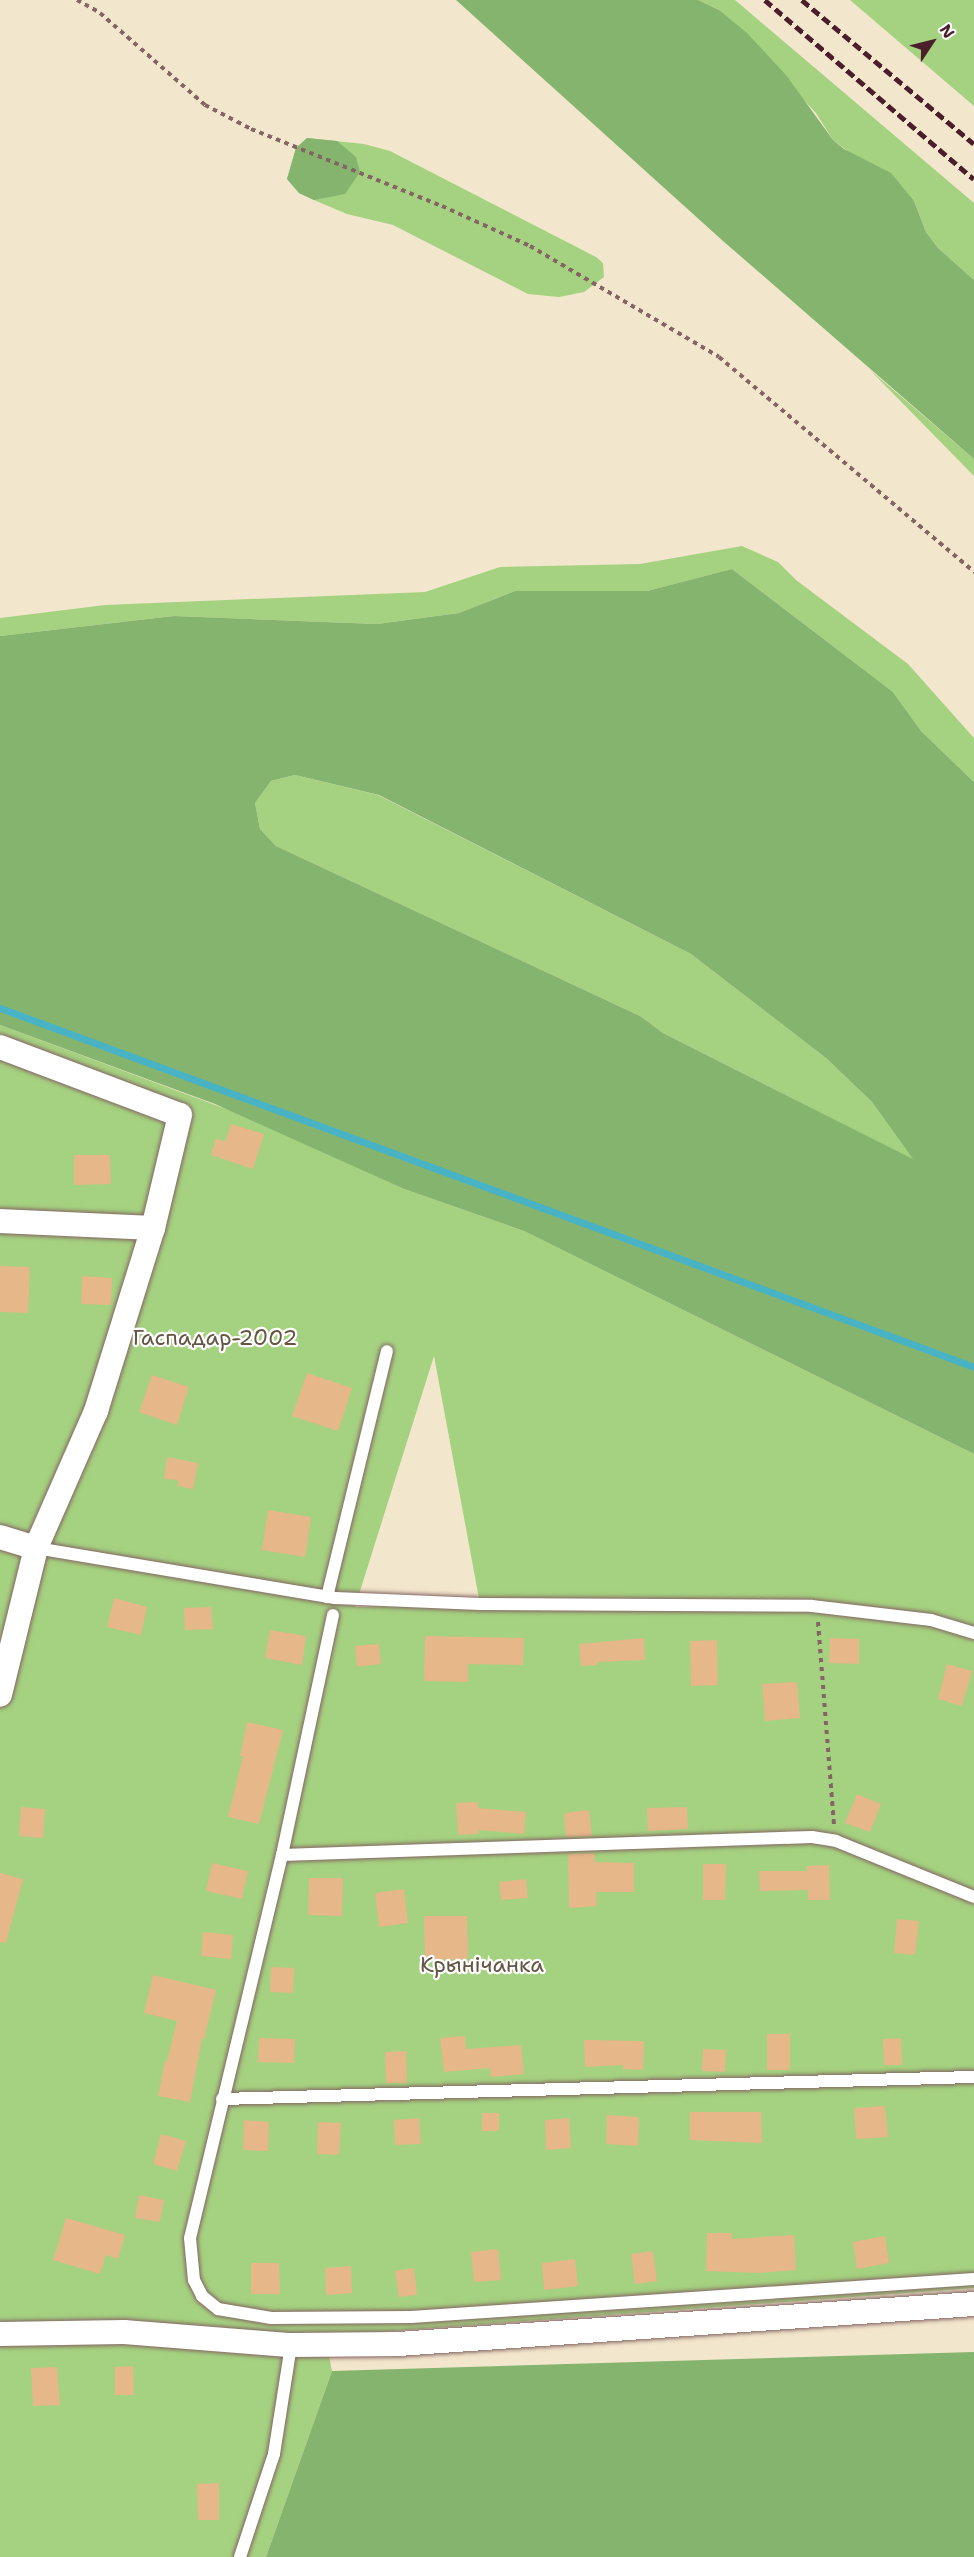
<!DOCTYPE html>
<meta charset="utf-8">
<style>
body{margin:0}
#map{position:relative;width:974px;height:2557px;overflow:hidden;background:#f2e6cc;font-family:"Shantell Sans",sans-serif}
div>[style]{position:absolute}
.green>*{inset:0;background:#a5d280}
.forest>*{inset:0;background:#84b46e}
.stream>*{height:7px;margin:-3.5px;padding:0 3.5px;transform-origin:3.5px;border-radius:3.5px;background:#49b3c6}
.building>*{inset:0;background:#e5b789}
.path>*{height:4px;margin-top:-2px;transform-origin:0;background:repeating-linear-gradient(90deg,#856563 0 4.5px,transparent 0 9px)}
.roads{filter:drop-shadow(0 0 2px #856563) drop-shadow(0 0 2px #856563)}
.service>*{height:12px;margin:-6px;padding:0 6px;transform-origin:6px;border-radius:6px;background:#fff}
.minor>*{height:24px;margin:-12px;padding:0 12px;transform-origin:12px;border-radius:12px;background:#fff}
.rail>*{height:4.5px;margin-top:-2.25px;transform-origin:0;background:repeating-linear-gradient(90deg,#4a1f2b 0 9px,transparent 0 13.5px)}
span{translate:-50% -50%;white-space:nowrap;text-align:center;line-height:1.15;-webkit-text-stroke:4.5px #fff;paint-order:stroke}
.park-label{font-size:22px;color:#655544}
.north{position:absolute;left:902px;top:12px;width:60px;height:60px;-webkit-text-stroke:4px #fff;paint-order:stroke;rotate:55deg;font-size:16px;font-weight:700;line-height:24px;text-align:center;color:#4a1f2b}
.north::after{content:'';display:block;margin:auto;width:21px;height:27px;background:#4a1f2b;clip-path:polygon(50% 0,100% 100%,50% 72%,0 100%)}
</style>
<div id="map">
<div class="green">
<i style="clip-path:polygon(698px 0,735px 0,974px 203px,974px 280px,938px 248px,926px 232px,914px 201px,833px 140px,816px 113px,719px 10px)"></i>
<i style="clip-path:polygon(850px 0,974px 0,974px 106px)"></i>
<i style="clip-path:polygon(307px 138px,364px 144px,390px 151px,596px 257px,603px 263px,604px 277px,584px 292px,559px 297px,528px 294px,393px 225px,347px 214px,314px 200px,299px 193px,287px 179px,296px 148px)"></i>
<i style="clip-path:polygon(870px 370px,974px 459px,974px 476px)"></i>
<i style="clip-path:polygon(742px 546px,778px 562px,796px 580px,908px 664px,974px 738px,974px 782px,921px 731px,893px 692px,732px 569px,647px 591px,515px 591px,459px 613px,377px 624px,174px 616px,0 636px,0 618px,105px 605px,425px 592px,500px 567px,640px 564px)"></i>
<i style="clip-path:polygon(295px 775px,378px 795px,691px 954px,826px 1058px,872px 1102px,914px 1160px,663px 1033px,640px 1016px,276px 846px,260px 829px,255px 803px,271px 781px)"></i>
<i style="clip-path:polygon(evenodd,0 1025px,245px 1116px,404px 1189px,524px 1231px,974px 1454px,974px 2288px,325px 2336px,332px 2371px,266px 2557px,0 2557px,0 1025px,434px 1356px,480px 1604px,355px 1607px,434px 1356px)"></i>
</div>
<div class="forest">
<i style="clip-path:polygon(456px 0,698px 0,719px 10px,747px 33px,786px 75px,833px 140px,844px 149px,891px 173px,914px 201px,926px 232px,938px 248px,974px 280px,974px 459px,723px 241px)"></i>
<i style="clip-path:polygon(307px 138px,337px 141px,356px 157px,360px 172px,345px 194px,314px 200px,299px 193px,287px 179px,296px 148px)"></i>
<i style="clip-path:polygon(evenodd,732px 569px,893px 692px,921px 731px,974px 782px,974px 1454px,524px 1231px,404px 1189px,215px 1104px,0 1025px,0 636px,174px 616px,377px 624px,459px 613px,515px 591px,647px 591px,732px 569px,295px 775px,379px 795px,691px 954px,826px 1058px,872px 1102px,913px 1159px,663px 1033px,640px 1016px,276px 846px,260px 829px,255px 803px,271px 781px,295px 775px)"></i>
<i style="clip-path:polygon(974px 2352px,974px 2557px,266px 2557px,332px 2371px)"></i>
</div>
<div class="stream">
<i style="left:0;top:1008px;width:1038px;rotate:20.23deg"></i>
</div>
<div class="building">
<i style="clip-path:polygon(231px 1124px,264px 1134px,253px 1169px,211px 1155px,216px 1138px,225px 1142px)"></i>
<i style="clip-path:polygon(74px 1155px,110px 1155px,111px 1184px,74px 1185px)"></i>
<i style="clip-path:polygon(0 1266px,30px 1267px,28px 1313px,0 1312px)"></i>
<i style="clip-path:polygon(82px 1276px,112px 1278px,111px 1305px,81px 1304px)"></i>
<i style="clip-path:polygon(307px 1373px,352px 1388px,338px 1431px,292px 1416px)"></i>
<i style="clip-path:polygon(152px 1375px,189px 1387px,177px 1425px,139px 1412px)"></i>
<i style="clip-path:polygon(167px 1457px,198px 1463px,193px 1489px,178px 1486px,178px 1480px,164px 1479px)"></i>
<i style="clip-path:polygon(268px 1510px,311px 1517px,305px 1557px,262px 1550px)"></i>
<i style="clip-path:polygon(114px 1598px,147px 1607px,141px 1635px,107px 1627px)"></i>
<i style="clip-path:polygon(211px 1607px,213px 1629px,185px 1630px,184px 1608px)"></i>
<i style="clip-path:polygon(270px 1630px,306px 1636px,302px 1665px,265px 1658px)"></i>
<i style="clip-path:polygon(425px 1636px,524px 1638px,523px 1665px,468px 1664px,468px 1682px,424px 1681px)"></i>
<i style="clip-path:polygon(644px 1638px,645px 1660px,598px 1662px,598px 1665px,581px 1666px,579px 1644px)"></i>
<i style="clip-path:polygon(830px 1638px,859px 1639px,859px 1664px,829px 1663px)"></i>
<i style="clip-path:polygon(717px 1640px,718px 1685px,691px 1686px,690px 1641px)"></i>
<i style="clip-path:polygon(379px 1644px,381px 1664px,357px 1667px,355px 1646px)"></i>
<i style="clip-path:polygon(947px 1664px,972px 1671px,962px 1706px,938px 1699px)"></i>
<i style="clip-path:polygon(797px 1682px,800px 1718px,765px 1721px,762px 1684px)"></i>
<i style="clip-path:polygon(247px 1722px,283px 1730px,259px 1824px,228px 1817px,243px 1756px,240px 1756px)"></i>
<i style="clip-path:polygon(857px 1794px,881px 1804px,870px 1832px,845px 1823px)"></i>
<i style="clip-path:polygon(478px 1802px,478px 1808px,526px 1812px,524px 1834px,479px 1830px,479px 1834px,458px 1835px,456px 1803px)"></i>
<i style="clip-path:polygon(21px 1807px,45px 1809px,43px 1838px,19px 1836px)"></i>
<i style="clip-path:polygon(687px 1807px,688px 1829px,648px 1831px,647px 1808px)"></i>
<i style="clip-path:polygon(589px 1810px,592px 1836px,566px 1837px,564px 1813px)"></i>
<i style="clip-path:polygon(594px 1853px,595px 1862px,634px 1863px,634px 1892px,596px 1892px,597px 1906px,569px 1908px,568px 1854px)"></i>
<i style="clip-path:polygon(212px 1863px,248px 1871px,242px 1899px,206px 1891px)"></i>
<i style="clip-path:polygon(703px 1864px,726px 1864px,725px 1900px,703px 1900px)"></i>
<i style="clip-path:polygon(829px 1865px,830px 1900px,808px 1900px,808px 1890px,760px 1891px,759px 1871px,807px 1871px,807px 1866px)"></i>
<i style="clip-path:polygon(0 1873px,23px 1879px,6px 1943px,0 1942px)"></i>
<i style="clip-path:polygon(309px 1878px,343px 1878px,342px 1916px,308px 1915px)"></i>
<i style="clip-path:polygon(526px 1879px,528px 1898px,501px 1900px,499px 1882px)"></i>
<i style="clip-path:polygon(404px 1889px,408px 1923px,379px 1927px,375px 1893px)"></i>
<i style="clip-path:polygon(424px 1916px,467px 1916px,468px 1959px,425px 1960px)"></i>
<i style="clip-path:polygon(897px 1919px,919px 1921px,915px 1955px,894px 1953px)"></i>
<i style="clip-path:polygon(203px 1932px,233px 1935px,231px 1959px,201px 1956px)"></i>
<i style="clip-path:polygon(271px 1967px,294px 1968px,293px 1993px,270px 1992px)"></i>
<i style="clip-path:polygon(153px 1975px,216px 1990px,204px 2039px,202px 2039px,190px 2102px,158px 2096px,165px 2061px,167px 2061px,177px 2021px,144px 2013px)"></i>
<i style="clip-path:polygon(767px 2034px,790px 2034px,790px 2070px,767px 2070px)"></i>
<i style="clip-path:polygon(465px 2036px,466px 2049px,521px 2045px,524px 2074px,491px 2077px,490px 2068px,444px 2072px,440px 2038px)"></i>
<i style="clip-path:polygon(259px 2038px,295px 2039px,294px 2063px,258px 2062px)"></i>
<i style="clip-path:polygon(901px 2038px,902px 2065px,884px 2065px,883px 2039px)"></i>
<i style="clip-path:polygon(584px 2040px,644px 2041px,643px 2070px,623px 2069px,623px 2065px,585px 2067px)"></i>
<i style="clip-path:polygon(703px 2049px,726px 2050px,725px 2072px,702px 2071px)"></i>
<i style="clip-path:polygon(406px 2051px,407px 2083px,386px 2083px,385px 2052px)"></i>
<i style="clip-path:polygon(885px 2106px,888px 2137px,856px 2139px,854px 2108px)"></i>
<i style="clip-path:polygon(690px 2112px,761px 2112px,762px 2143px,690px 2140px)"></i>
<i style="clip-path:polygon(482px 2113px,499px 2113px,499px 2131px,482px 2131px)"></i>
<i style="clip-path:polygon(607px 2115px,639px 2117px,638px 2146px,606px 2144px)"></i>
<i style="clip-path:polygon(419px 2118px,421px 2144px,395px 2145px,394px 2120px)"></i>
<i style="clip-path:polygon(569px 2118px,571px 2148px,546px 2150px,545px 2120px)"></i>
<i style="clip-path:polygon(244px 2120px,269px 2122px,268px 2151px,243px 2150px)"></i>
<i style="clip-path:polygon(318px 2122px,341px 2123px,339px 2155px,317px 2154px)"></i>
<i style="clip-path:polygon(161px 2134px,186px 2141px,177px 2171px,153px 2164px)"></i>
<i style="clip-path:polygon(139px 2195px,164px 2200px,160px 2222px,135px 2218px)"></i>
<i style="clip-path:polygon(66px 2218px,125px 2235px,118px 2259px,106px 2255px,100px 2274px,53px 2260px)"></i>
<i style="clip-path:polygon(707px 2233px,732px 2233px,732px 2239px,794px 2235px,796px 2270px,758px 2273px,706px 2271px)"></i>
<i style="clip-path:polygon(885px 2236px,889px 2263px,857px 2269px,853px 2242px)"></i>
<i style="clip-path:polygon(498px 2249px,501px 2280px,474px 2282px,471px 2252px)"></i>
<i style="clip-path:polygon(653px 2251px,657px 2281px,635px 2284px,631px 2254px)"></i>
<i style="clip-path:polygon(575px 2259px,578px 2286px,544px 2290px,542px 2263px)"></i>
<i style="clip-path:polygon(251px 2263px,279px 2263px,280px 2294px,251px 2294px)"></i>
<i style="clip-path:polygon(351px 2266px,352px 2293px,326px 2295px,325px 2268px)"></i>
<i style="clip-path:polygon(414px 2268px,417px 2295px,399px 2297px,395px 2271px)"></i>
<i style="clip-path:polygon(133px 2366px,134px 2395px,115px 2395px,115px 2367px)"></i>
<i style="clip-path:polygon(57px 2367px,60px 2405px,33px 2406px,31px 2368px)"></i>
<i style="clip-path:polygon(219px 2483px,219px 2520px,198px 2520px,197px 2484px)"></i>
</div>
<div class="path">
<i style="left:77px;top:0;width:26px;rotate:29deg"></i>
<i style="left:100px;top:13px;width:140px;rotate:41.2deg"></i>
<i style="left:205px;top:105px;width:52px;rotate:27.6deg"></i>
<i style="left:251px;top:129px;width:206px;rotate:22deg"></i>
<i style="left:442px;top:206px;width:97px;rotate:24.4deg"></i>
<i style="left:530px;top:246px;width:219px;rotate:30.4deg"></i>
<i style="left:719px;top:357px;width:334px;rotate:40.1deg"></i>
<i style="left:818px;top:1622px;width:203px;rotate:85.5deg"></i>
</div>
<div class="roads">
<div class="service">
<i style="left:36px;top:1548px;width:303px;rotate:9.5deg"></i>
<i style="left:335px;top:1598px;width:145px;rotate:2.4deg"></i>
<i style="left:480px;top:1604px;width:332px;rotate:0.3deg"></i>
<i style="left:812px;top:1606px;width:120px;rotate:6.7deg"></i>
<i style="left:931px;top:1620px;width:45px;rotate:16.8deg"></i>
<i style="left:327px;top:1597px;width:253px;rotate:-76.3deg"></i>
<i style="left:333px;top:1615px;width:245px;rotate:102deg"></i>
<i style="left:282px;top:1855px;width:394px;rotate:103.5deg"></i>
<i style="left:190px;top:2238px;width:42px;rotate:84.6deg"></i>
<i style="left:194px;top:2280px;width:18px;rotate:63deg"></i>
<i style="left:202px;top:2296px;width:21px;rotate:39deg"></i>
<i style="left:218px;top:2309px;width:54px;rotate:9.6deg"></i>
<i style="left:271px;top:2318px;width:140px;rotate:-0.4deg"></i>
<i style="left:411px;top:2317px;width:564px;rotate:-3.86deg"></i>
<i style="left:282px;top:1855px;width:530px;rotate:-1.95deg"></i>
<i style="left:812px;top:1837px;width:24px;rotate:9deg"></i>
<i style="left:836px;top:1841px;width:149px;rotate:22.1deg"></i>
<i style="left:222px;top:2099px;width:752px;rotate:-1.68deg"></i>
<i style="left:240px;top:2557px;width:108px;rotate:-71.7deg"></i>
<i style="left:274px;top:2454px;width:110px;rotate:-81.1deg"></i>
</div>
<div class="minor">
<i style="left:0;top:1047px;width:192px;rotate:20.7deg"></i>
<i style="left:180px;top:1115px;width:116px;rotate:103.4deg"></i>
<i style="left:153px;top:1228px;width:192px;rotate:107.3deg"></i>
<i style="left:96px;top:1411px;width:150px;rotate:113.7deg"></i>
<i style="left:36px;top:1548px;width:151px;rotate:103.8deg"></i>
<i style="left:0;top:1221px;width:153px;rotate:2.6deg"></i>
<i style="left:0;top:1537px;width:38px;rotate:17deg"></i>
<i style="left:0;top:2334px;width:124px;rotate:-0.9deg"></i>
<i style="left:124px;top:2332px;width:168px;rotate:4.5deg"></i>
<i style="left:291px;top:2345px;width:107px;rotate:-0.5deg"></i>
<i style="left:398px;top:2344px;width:577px;rotate:-3.97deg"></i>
</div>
</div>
<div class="rail">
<i style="left:765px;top:0;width:275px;rotate:40.6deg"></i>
<i style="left:802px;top:0;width:224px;rotate:39.9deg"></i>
</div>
<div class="park-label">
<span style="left:215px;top:1338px">Гаспадар-2002</span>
<span style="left:482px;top:1965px">Крынічанка</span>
</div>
<div class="north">N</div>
</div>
